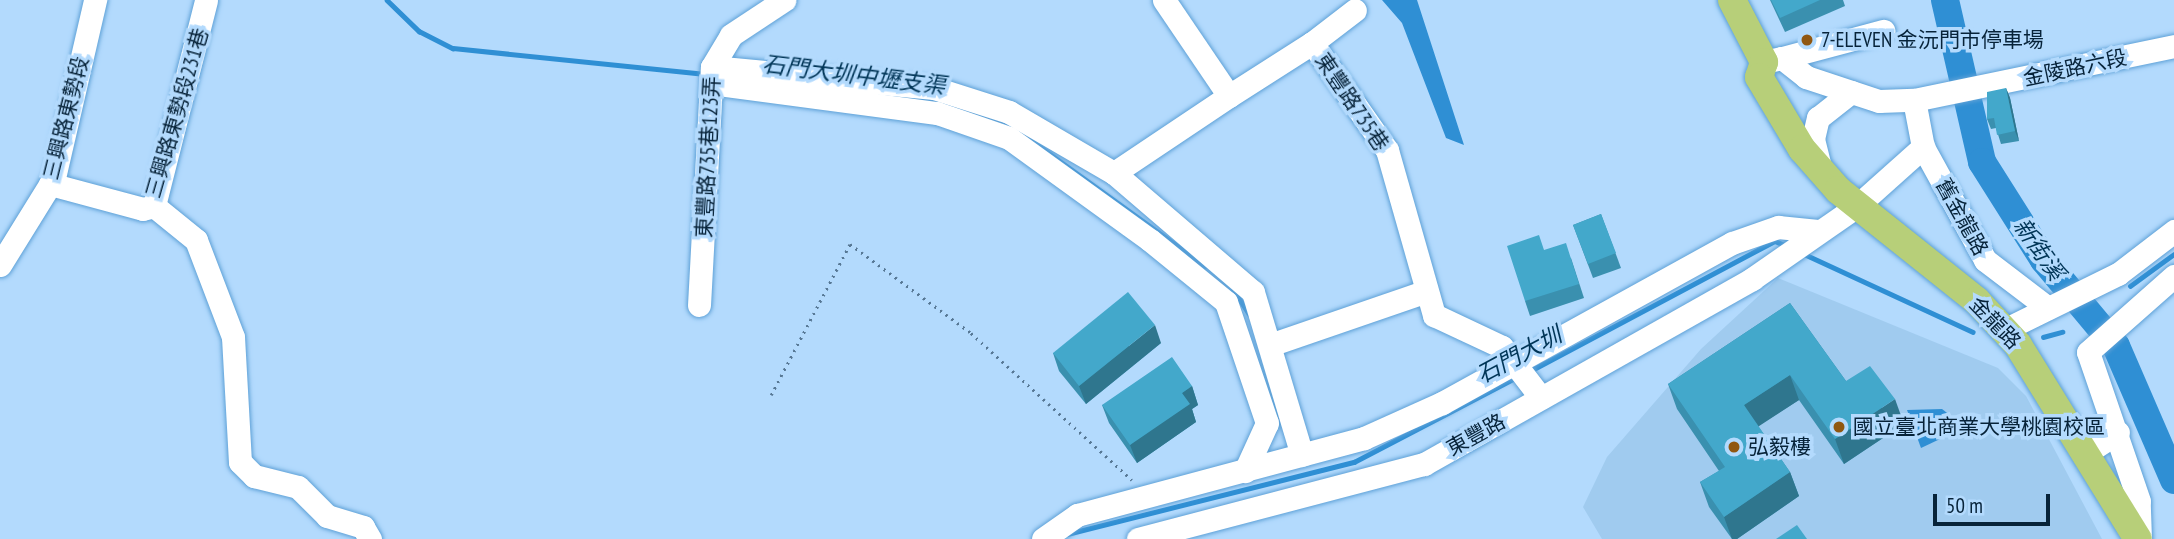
<!DOCTYPE html>
<meta charset="utf-8">
<style>
body{margin:0}
#map{position:relative;width:2174px;height:539px;overflow:hidden;background:#b3dafd;font-family:"PT Sans Narrow","Noto Sans TC",sans-serif}
div>[style]{position:absolute}
.built>*{inset:0;background:#a0cbef}
.water>*{inset:0;background:#2f8fd4}
.stream>*{height:4.5px;margin:-2.25px;padding:0 2.25px;transform-origin:2.25px;border-radius:2.25px;background:#2f8fd4}
.river>*{height:28px;margin:-14px;padding:0 14px;transform-origin:14px;border-radius:14px;background:#2f8fd4}
.path>*{height:2.5px;margin-top:-1.25px;transform-origin:0;background:repeating-linear-gradient(90deg,#577895 0 2px,transparent 0 7px)}
.roads{filter:drop-shadow(0 0 2px #5ea1d7) drop-shadow(0 0 2px #5ea1d7)}
.minor>*{height:23px;margin:-11.5px;padding:0 11.5px;transform-origin:11.5px;border-radius:11.5px;background:#fff}
.major>*{height:28px;margin:-14px;padding:0 14px;transform-origin:14px;border-radius:14px;background:#b7cf79}
.wall>*{inset:0;background:#3a90af}
.shaded-wall>*{inset:0;background:#2f768e}
.building>*{inset:0;background:#43a8cb}
.dots>*{width:19px;height:19px;translate:-50% -50%;box-sizing:border-box;border:4px solid #b3dafd;border-radius:50%}
span{translate:-50% -50%;white-space:nowrap;text-align:center;line-height:1.15;-webkit-text-stroke:7px #b3dafd;paint-order:stroke}
.poi-label{font-size:21px;color:#072339}
.left{translate:0 -50%;text-align:left}
.street-label{font-size:21px;color:#072339}
.water-label{font-size:23px;color:#003557;font-style:italic}
.scale{position:absolute;left:1933px;top:494px;width:117px;height:32px;box-sizing:border-box;border:4px solid #072339;border-top:0;padding-left:9px;font-size:21px;line-height:24px;white-space:nowrap;color:#072339;-webkit-text-stroke:5px #b3dafd;paint-order:stroke}
</style>
<div id="map">
<div class="built">
<i style="clip-path:polygon(1778px 278px,1998px 368px,2026px 396px,2102px 539px,1602px 539px,1583px 507px,1607px 457px,1701px 349px)"></i>
</div>
<div class="water">
<i style="clip-path:polygon(1382px 0,1417px 0,1464px 145px,1446px 138px,1402px 23px)"></i>
<i style="clip-path:polygon(1942px 409px,1955px 419px,1957px 431px,1921px 448px,1907px 410px)"></i>
</div>
<div class="stream">
<i style="left:387px;top:0;width:45px;rotate:44.1deg"></i>
<i style="left:419px;top:31px;width:38px;rotate:27deg"></i>
<i style="left:453px;top:48px;width:251px;rotate:5.9deg"></i>
<i style="left:1025px;top:136px;width:222px;rotate:35.8deg"></i>
<i style="left:1802px;top:253px;width:188px;rotate:24.8deg"></i>
<i style="left:2130px;top:286px;width:54px;rotate:-36deg"></i>
<i style="left:1233px;top:289px;width:30px;rotate:57deg"></i>
<i style="left:2043px;top:337px;width:20px;rotate:-15deg"></i>
<i style="left:1530px;top:371px;width:277px;rotate:-28deg"></i>
<i style="left:1775px;top:241px;width:11px;rotate:22deg"></i>
<i style="left:1067px;top:534px;width:296px;rotate:-14.1deg"></i>
<i style="left:1354px;top:462px;width:182px;rotate:-27.6deg"></i>
</div>
<div class="river">
<i style="left:1945px;top:0;width:166px;rotate:77.1deg"></i>
<i style="left:1982px;top:162px;width:116px;rotate:57.7deg"></i>
<i style="left:2044px;top:260px;width:112px;rotate:50.1deg"></i>
<i style="left:2116px;top:346px;width:146px;rotate:66.6deg"></i>
</div>
<div class="path">
<i style="left:771px;top:395px;width:170px;rotate:-62.4deg"></i>
<i style="left:850px;top:244px;width:150px;rotate:36.3deg"></i>
<i style="left:971px;top:333px;width:218px;rotate:42.4deg"></i>
</div>
<div class="roads">
<div class="minor">
<i style="left:1164px;top:0;width:116px;rotate:55.9deg"></i>
<i style="left:1229px;top:96px;width:98px;rotate:-32.6deg"></i>
<i style="left:1312px;top:43px;width:131px;rotate:55deg"></i>
<i style="left:1387px;top:150px;width:172px;rotate:74.1deg"></i>
<i style="left:1434px;top:315px;width:75px;rotate:25.2deg"></i>
<i style="left:1502px;top:347px;width:64px;rotate:52.6deg"></i>
<i style="left:1312px;top:43px;width:54px;rotate:-37.5deg"></i>
<i style="left:1782px;top:58px;width:105px;rotate:-15deg"></i>
<i style="left:1764px;top:62px;width:18px;rotate:-13deg"></i>
<i style="left:1782px;top:58px;width:31px;rotate:38deg"></i>
<i style="left:1806px;top:77px;width:77px;rotate:18.2deg"></i>
<i style="left:1879px;top:101px;width:35px;rotate:-2deg"></i>
<i style="left:1914px;top:100px;width:266px;rotate:-11.7deg"></i>
<i style="left:712px;top:67px;width:223px;rotate:5.4deg"></i>
<i style="left:934px;top:88px;width:79px;rotate:17.7deg"></i>
<i style="left:1009px;top:112px;width:121px;rotate:30.2deg"></i>
<i style="left:1114px;top:173px;width:183px;rotate:40.6deg"></i>
<i style="left:1253px;top:292px;width:170px;rotate:73.3deg"></i>
<i style="left:711px;top:83px;width:228px;rotate:7.6deg"></i>
<i style="left:937px;top:113px;width:76px;rotate:19.1deg"></i>
<i style="left:1009px;top:138px;width:174px;rotate:35.9deg"></i>
<i style="left:1150px;top:240px;width:98px;rotate:39.2deg"></i>
<i style="left:1226px;top:302px;width:128px;rotate:71.3deg"></i>
<i style="left:1267px;top:423px;width:53px;rotate:114.6deg"></i>
<i style="left:1914px;top:100px;width:48px;rotate:79.2deg"></i>
<i style="left:1923px;top:147px;width:129px;rotate:61.2deg"></i>
<i style="left:1985px;top:260px;width:79px;rotate:37.3deg"></i>
<i style="left:1821px;top:171px;width:33px;rotate:-104deg"></i>
<i style="left:1813px;top:139px;width:22px;rotate:-77deg"></i>
<i style="left:1818px;top:118px;width:42px;rotate:-38.2deg"></i>
<i style="left:1114px;top:173px;width:138px;rotate:-33.8deg"></i>
<i style="left:50px;top:184px;width:96px;rotate:15deg"></i>
<i style="left:143px;top:209px;width:11px;rotate:-15deg"></i>
<i style="left:154px;top:206px;width:212px;rotate:-75.8deg"></i>
<i style="left:154px;top:206px;width:54px;rotate:39deg"></i>
<i style="left:196px;top:240px;width:104px;rotate:69.1deg"></i>
<i style="left:233px;top:337px;width:125px;rotate:86.8deg"></i>
<i style="left:240px;top:462px;width:20px;rotate:45deg"></i>
<i style="left:254px;top:476px;width:45px;rotate:14deg"></i>
<i style="left:298px;top:487px;width:41px;rotate:45deg"></i>
<i style="left:327px;top:516px;width:38px;rotate:17deg"></i>
<i style="left:363px;top:527px;width:14px;rotate:60deg"></i>
<i style="left:0;top:265px;width:102px;rotate:-58.2deg"></i>
<i style="left:54px;top:178px;width:183px;rotate:-77deg"></i>
<i style="left:699px;top:305px;width:238px;rotate:-86.9deg"></i>
<i style="left:712px;top:67px;width:37px;rotate:-59deg"></i>
<i style="left:731px;top:35px;width:64px;rotate:-33.4deg"></i>
<i style="left:2004px;top:330px;width:127px;rotate:-26.2deg"></i>
<i style="left:2118px;top:274px;width:71px;rotate:-37.5deg"></i>
<i style="left:1273px;top:344px;width:160px;rotate:-19deg"></i>
<i style="left:2086px;top:453px;width:38px;rotate:-33deg"></i>
<i style="left:1043px;top:539px;width:42px;rotate:-35.2deg"></i>
<i style="left:1077px;top:515px;width:297px;rotate:-15deg"></i>
<i style="left:1364px;top:438px;width:85px;rotate:-24.2deg"></i>
<i style="left:1442px;top:403px;width:331px;rotate:-28.9deg"></i>
<i style="left:1732px;top:243px;width:49px;rotate:-19.2deg"></i>
<i style="left:1778px;top:227px;width:40px;rotate:5.7deg"></i>
<i style="left:1138px;top:539px;width:296px;rotate:-14.7deg"></i>
<i style="left:1424px;top:464px;width:377px;rotate:-29.4deg"></i>
<i style="left:1752px;top:279px;width:128px;rotate:-34.8deg"></i>
<i style="left:1857px;top:206px;width:89px;rotate:-41.8deg"></i>
<i style="left:2140px;top:539px;width:38px;rotate:-92deg"></i>
<i style="left:2139px;top:501px;width:157px;rotate:-108.9deg"></i>
<i style="left:2088px;top:352px;width:115px;rotate:-41.5deg"></i>
</div>
<div class="major">
<i style="left:1732px;top:0;width:70px;rotate:62.7deg"></i>
<i style="left:1764px;top:62px;width:16px;rotate:108deg"></i>
<i style="left:1759px;top:77px;width:84px;rotate:59.2deg"></i>
<i style="left:1802px;top:149px;width:55px;rotate:48.7deg"></i>
<i style="left:1838px;top:190px;width:178px;rotate:38.6deg"></i>
<i style="left:1977px;top:301px;width:60px;rotate:47deg"></i>
<i style="left:2018px;top:345px;width:228px;rotate:58.3deg"></i>
</div>
</div>
<div class="wall">
<i style="clip-path:polygon(1770px 0,1843px 0,1845px 6px,1785px 32px)"></i>
<i style="clip-path:polygon(2006px 88px,2010px 98px,2019px 141px,2001px 144px,1996px 128px,1991px 129px,1987px 119px)"></i>
<i style="clip-path:polygon(1601px 214px,1621px 268px,1593px 278px,1573px 225px)"></i>
<i style="clip-path:polygon(1545px 250px,1571px 258px,1584px 298px,1530px 316px,1525px 301px)"></i>
<i style="clip-path:polygon(1790px 303px,1846px 381px,1904px 424px,1844px 464px,1799px 400px,1758px 426px,1790px 472px,1799px 496px,1737px 539px,1732px 539px,1709px 507px,1700px 482px,1719px 471px,1677px 409px,1668px 384px)"></i>
<i style="clip-path:polygon(1161px 343px,1086px 404px,1059px 371px,1053px 353px)"></i>
<i style="clip-path:polygon(1192px 386px,1198px 405px,1192px 409px,1196px 422px,1137px 463px,1109px 423px,1102px 405px)"></i>
</div>
<div class="shaded-wall">
<i style="clip-path:polygon(2006px 88px,2010px 98px,2019px 141px,2015px 131px)"></i>
<i style="clip-path:polygon(1155px 325px,1161px 343px,1086px 404px,1079px 386px)"></i>
<i style="clip-path:polygon(1790px 375px,1799px 400px,1753px 430px,1744px 405px)"></i>
<i style="clip-path:polygon(1192px 386px,1198px 405px,1192px 409px,1196px 422px,1137px 463px,1130px 445px,1182px 393px)"></i>
<i style="clip-path:polygon(1895px 399px,1904px 424px,1844px 464px,1835px 439px)"></i>
<i style="clip-path:polygon(1790px 472px,1799px 496px,1737px 539px,1732px 539px,1724px 517px)"></i>
</div>
<div class="building">
<i style="clip-path:polygon(1771px 0,1820px 0,1780px 18px)"></i>
<i style="clip-path:polygon(2006px 88px,2015px 131px,1997px 135px,1994px 118px,1987px 119px,1987px 92px)"></i>
<i style="clip-path:polygon(1601px 214px,1616px 253px,1588px 264px,1573px 225px)"></i>
<i style="clip-path:polygon(1539px 235px,1544px 250px,1566px 243px,1579px 284px,1525px 301px,1507px 246px)"></i>
<i style="clip-path:polygon(1128px 292px,1155px 325px,1079px 386px,1053px 353px)"></i>
<i style="clip-path:polygon(1790px 303px,1846px 381px,1870px 366px,1895px 399px,1835px 439px,1790px 375px,1744px 405px,1790px 472px,1724px 517px,1700px 482px,1725px 467px,1668px 384px)"></i>
<i style="clip-path:polygon(1172px 357px,1192px 386px,1182px 393px,1190px 404px,1130px 445px,1102px 405px)"></i>
<i style="clip-path:polygon(1797px 525px,1807px 539px,1776px 539px)"></i>
</div>
<div class="dots">
<i style="left:1807px;top:40px;background:#905711"></i>
<i style="left:1839px;top:427px;background:#905711"></i>
<i style="left:1734px;top:447px;background:#905711"></i>
</div>
<div class="poi-label">
<span class="left" style="left:1821px;top:40px">7-ELEVEN 金沅門市停車場</span>
<span class="left" style="left:1853px;top:427px">國立臺北商業大學桃園校區</span>
<span class="left" style="left:1748px;top:447px">弘毅樓</span>
</div>
<div class="street-label">
<span style="left:2075px;top:68px;rotate:-12deg">金陵路六段</span>
<span style="left:1352px;top:102px;rotate:56deg">東豐路735巷</span>
<span style="left:177px;top:113px;rotate:-74deg">三興路東勢段231巷</span>
<span style="left:66px;top:118px;rotate:-76deg">三興路東勢段</span>
<span style="left:708px;top:157px;rotate:-87deg">東豐路735巷123弄</span>
<span style="left:1962px;top:217px;rotate:61deg">舊金龍路</span>
<span style="left:1995px;top:323px;rotate:46deg">金龍路</span>
<span style="left:1476px;top:435px;rotate:-29deg">東豐路</span>
</div>
<div class="water-label">
<span style="left:854px;top:75px;rotate:7deg">石門大圳中壢支渠</span>
<span style="left:2039px;top:249px;rotate:55deg">新街溪</span>
<span style="left:1519px;top:355px;rotate:-28deg">石門大圳</span>
</div>
<div class="scale">50 m</div>
</div>
